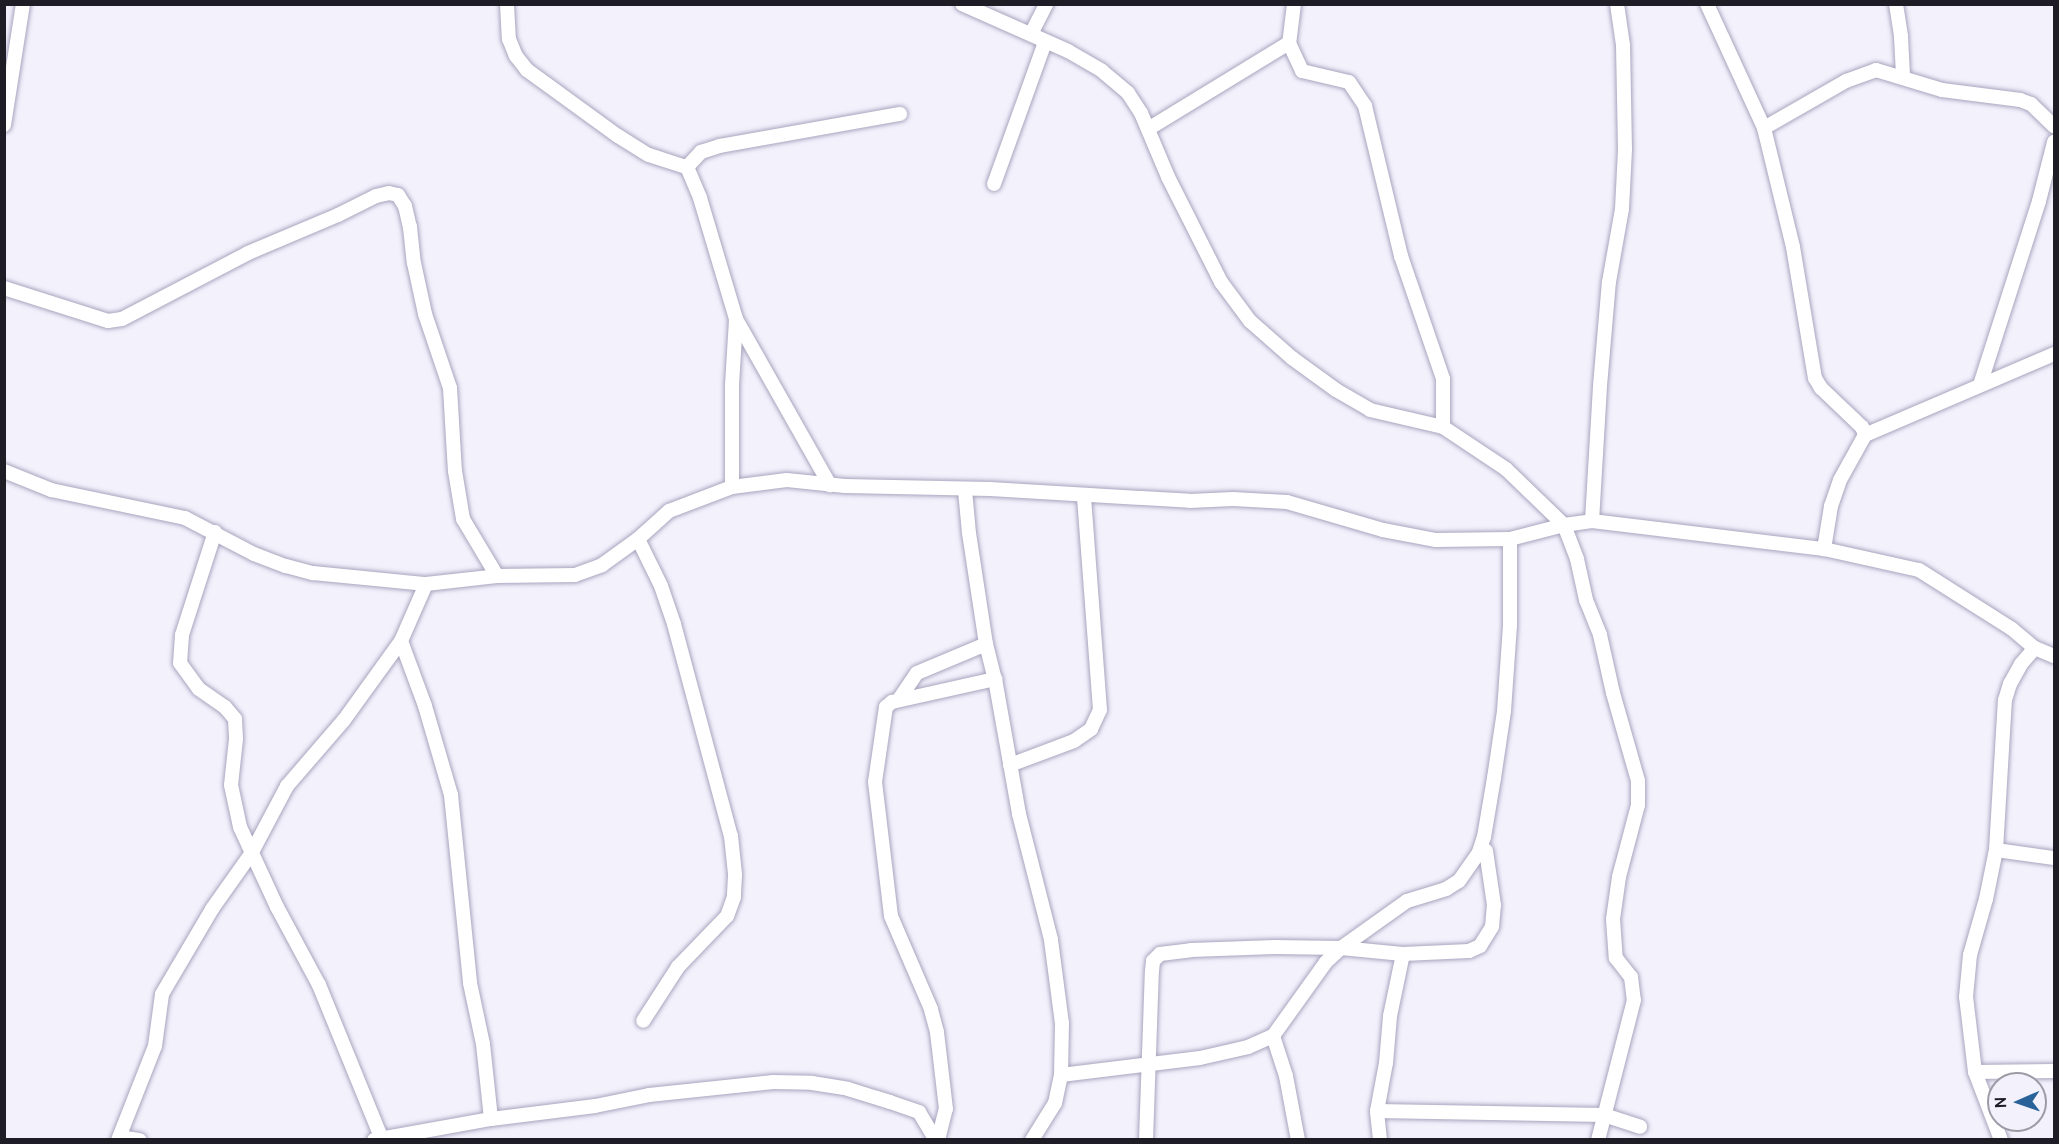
<!DOCTYPE html>
<style>
body{margin:0}
#map{position:relative;width:2059px;height:1144px;overflow:hidden;background:#f2f1fc;font-family:Cabin,sans-serif}
div>[style]{position:absolute}
.roads{filter:drop-shadow(0 0 2px #a9a4be) drop-shadow(0 0 2px #a9a4be)}
.street>*{height:14px;margin:-7px;padding:0 7px;transform-origin:7px;border-radius:7px;background:#fff}
span{translate:-50% -50%;white-space:nowrap;text-align:center;line-height:1.15;-webkit-text-stroke:5px #f2f1fc;paint-order:stroke}
.frame{position:absolute;inset:0;border:6px solid #1e1c25;pointer-events:none}
.north{position:absolute;left:1987px;top:1072px;width:60px;height:60px;box-sizing:border-box;background:#f2f1fc;border:2px solid #9d9ca6;border-radius:50%;rotate:268deg;font-size:16px;font-weight:700;line-height:24px;text-align:center;color:#1e1c25}
.north::after{content:'';display:block;margin:auto;width:21px;height:27px;background:#296199;clip-path:polygon(50% 0,100% 100%,50% 72%,0 100%)}
</style>
<div id="map">
<div class="roads">
<div class="street">
<i style="left:507px;top:4px;width:35px;rotate:87deg"></i>
<i style="left:509px;top:39px;width:18px;rotate:68deg"></i>
<i style="left:516px;top:56px;width:18px;rotate:52deg"></i>
<i style="left:527px;top:70px;width:112px;rotate:36deg"></i>
<i style="left:618px;top:136px;width:36px;rotate:32deg"></i>
<i style="left:649px;top:155px;width:40px;rotate:18deg"></i>
<i style="left:687px;top:167px;width:34px;rotate:67deg"></i>
<i style="left:700px;top:198px;width:126px;rotate:73.4deg"></i>
<i style="left:736px;top:319px;width:191px;rotate:60.5deg"></i>
<i style="left:962px;top:4px;width:116px;rotate:23.9deg"></i>
<i style="left:1068px;top:51px;width:39px;rotate:30deg"></i>
<i style="left:1102px;top:71px;width:34px;rotate:40deg"></i>
<i style="left:1128px;top:93px;width:24px;rotate:57deg"></i>
<i style="left:1141px;top:113px;width:69px;rotate:67.1deg"></i>
<i style="left:1168px;top:177px;width:118px;rotate:63.2deg"></i>
<i style="left:1221px;top:282px;width:49px;rotate:53.4deg"></i>
<i style="left:1250px;top:321px;width:56px;rotate:41.4deg"></i>
<i style="left:1292px;top:358px;width:54px;rotate:36deg"></i>
<i style="left:1336px;top:390px;width:39px;rotate:30deg"></i>
<i style="left:1370px;top:410px;width:75px;rotate:13.1deg"></i>
<i style="left:1443px;top:427px;width:76px;rotate:33.7deg"></i>
<i style="left:1506px;top:469px;width:81px;rotate:44deg"></i>
<i style="left:1564px;top:525px;width:36px;rotate:69deg"></i>
<i style="left:1577px;top:559px;width:42px;rotate:77.6deg"></i>
<i style="left:1586px;top:600px;width:38px;rotate:68deg"></i>
<i style="left:1600px;top:635px;width:59px;rotate:77.4deg"></i>
<i style="left:1613px;top:693px;width:91px;rotate:74.1deg"></i>
<i style="left:1638px;top:781px;width:24px;rotate:90deg"></i>
<i style="left:1638px;top:805px;width:74px;rotate:104.8deg"></i>
<i style="left:1619px;top:877px;width:42px;rotate:98.1deg"></i>
<i style="left:1613px;top:919px;width:39px;rotate:86deg"></i>
<i style="left:1616px;top:958px;width:24px;rotate:52deg"></i>
<i style="left:1631px;top:977px;width:23px;rotate:83deg"></i>
<i style="left:1634px;top:1000px;width:145px;rotate:104.4deg"></i>
<i style="left:1294px;top:4px;width:39px;rotate:97deg"></i>
<i style="left:1289px;top:43px;width:31px;rotate:65deg"></i>
<i style="left:1302px;top:71px;width:48px;rotate:13.2deg"></i>
<i style="left:1349px;top:82px;width:29px;rotate:56deg"></i>
<i style="left:1365px;top:106px;width:154px;rotate:76.5deg"></i>
<i style="left:1401px;top:256px;width:130px;rotate:71.1deg"></i>
<i style="left:1443px;top:379px;width:48px;rotate:90deg"></i>
<i style="left:1707px;top:4px;width:136px;rotate:65.3deg"></i>
<i style="left:1764px;top:128px;width:122px;rotate:76.3deg"></i>
<i style="left:1793px;top:247px;width:133px;rotate:80.5deg"></i>
<i style="left:1815px;top:378px;width:12px;rotate:59deg"></i>
<i style="left:1821px;top:388px;width:57px;rotate:43.6deg"></i>
<i style="left:1862px;top:427px;width:9px;rotate:69deg"></i>
<i style="left:1865px;top:435px;width:51px;rotate:119.1deg"></i>
<i style="left:1840px;top:480px;width:28px;rotate:109deg"></i>
<i style="left:1831px;top:506px;width:44px;rotate:99.2deg"></i>
<i style="left:1896px;top:4px;width:33px;rotate:81deg"></i>
<i style="left:1901px;top:37px;width:39px;rotate:87deg"></i>
<i style="left:1031px;top:34px;width:34px;rotate:-63deg"></i>
<i style="left:4px;top:125px;width:122px;rotate:-81.1deg"></i>
<i style="left:1764px;top:128px;width:95px;rotate:-29.8deg"></i>
<i style="left:1846px;top:81px;width:32px;rotate:-20deg"></i>
<i style="left:1876px;top:70px;width:69px;rotate:16.9deg"></i>
<i style="left:1942px;top:90px;width:79px;rotate:7.3deg"></i>
<i style="left:2020px;top:100px;width:12px;rotate:20deg"></i>
<i style="left:2031px;top:104px;width:32px;rotate:44deg"></i>
<i style="left:1148px;top:129px;width:165px;rotate:-31.4deg"></i>
<i style="left:687px;top:167px;width:21px;rotate:-47deg"></i>
<i style="left:701px;top:152px;width:20px;rotate:-18deg"></i>
<i style="left:720px;top:146px;width:183px;rotate:-10.1deg"></i>
<i style="left:994px;top:184px;width:151px;rotate:-70.2deg"></i>
<i style="left:4px;top:288px;width:109px;rotate:17.6deg"></i>
<i style="left:108px;top:321px;width:14px;rotate:-8deg"></i>
<i style="left:122px;top:319px;width:142px;rotate:-27.6deg"></i>
<i style="left:248px;top:253px;width:98px;rotate:-22.9deg"></i>
<i style="left:338px;top:215px;width:42px;rotate:-26.6deg"></i>
<i style="left:376px;top:196px;width:13px;rotate:-13deg"></i>
<i style="left:389px;top:193px;width:9px;rotate:13deg"></i>
<i style="left:398px;top:195px;width:13px;rotate:58deg"></i>
<i style="left:405px;top:206px;width:22px;rotate:77deg"></i>
<i style="left:410px;top:227px;width:36px;rotate:84deg"></i>
<i style="left:414px;top:263px;width:52px;rotate:77.8deg"></i>
<i style="left:425px;top:314px;width:78px;rotate:71.3deg"></i>
<i style="left:450px;top:388px;width:83px;rotate:86.6deg"></i>
<i style="left:455px;top:471px;width:49px;rotate:80.5deg"></i>
<i style="left:463px;top:519px;width:66px;rotate:59.2deg"></i>
<i style="left:1980px;top:385px;width:193px;rotate:-72.2deg"></i>
<i style="left:2039px;top:201px;width:61px;rotate:-75.7deg"></i>
<i style="left:1865px;top:435px;width:206px;rotate:-23.2deg"></i>
<i style="left:4px;top:471px;width:51px;rotate:22deg"></i>
<i style="left:51px;top:490px;width:137px;rotate:11.8deg"></i>
<i style="left:185px;top:518px;width:78px;rotate:27.6deg"></i>
<i style="left:254px;top:554px;width:34px;rotate:21deg"></i>
<i style="left:286px;top:566px;width:28px;rotate:15deg"></i>
<i style="left:313px;top:573px;width:114px;rotate:5.6deg"></i>
<i style="left:426px;top:584px;width:71px;rotate:-6.4deg"></i>
<i style="left:497px;top:576px;width:78px;rotate:-0.7deg"></i>
<i style="left:575px;top:575px;width:29px;rotate:-20deg"></i>
<i style="left:602px;top:565px;width:44px;rotate:-35.8deg"></i>
<i style="left:638px;top:539px;width:42px;rotate:-42.1deg"></i>
<i style="left:669px;top:511px;width:67px;rotate:-20.9deg"></i>
<i style="left:732px;top:487px;width:55px;rotate:-7.3deg"></i>
<i style="left:787px;top:480px;width:58px;rotate:5.9deg"></i>
<i style="left:845px;top:486px;width:145px;rotate:1.2deg"></i>
<i style="left:990px;top:489px;width:200px;rotate:3.4deg"></i>
<i style="left:1190px;top:501px;width:43px;rotate:-2.7deg"></i>
<i style="left:1233px;top:499px;width:54px;rotate:3.2deg"></i>
<i style="left:1287px;top:502px;width:100px;rotate:16.3deg"></i>
<i style="left:1383px;top:530px;width:54px;rotate:10.7deg"></i>
<i style="left:1436px;top:540px;width:74px;rotate:-0.8deg"></i>
<i style="left:1510px;top:539px;width:56px;rotate:-14.5deg"></i>
<i style="left:1564px;top:525px;width:28px;rotate:-8deg"></i>
<i style="left:1592px;top:521px;width:234px;rotate:6.9deg"></i>
<i style="left:1824px;top:549px;width:97px;rotate:12.5deg"></i>
<i style="left:1919px;top:570px;width:110px;rotate:32.4deg"></i>
<i style="left:2012px;top:629px;width:30px;rotate:40deg"></i>
<i style="left:2035px;top:648px;width:21px;rotate:23deg"></i>
<i style="left:732px;top:487px;width:102px;rotate:-90deg"></i>
<i style="left:732px;top:385px;width:66px;rotate:-86.5deg"></i>
<i style="left:965px;top:490px;width:43px;rotate:84.7deg"></i>
<i style="left:969px;top:533px;width:112px;rotate:81.3deg"></i>
<i style="left:986px;top:644px;width:36px;rotate:76deg"></i>
<i style="left:995px;top:679px;width:137px;rotate:79.9deg"></i>
<i style="left:1019px;top:814px;width:130px;rotate:75.7deg"></i>
<i style="left:1051px;top:940px;width:84px;rotate:82.5deg"></i>
<i style="left:1062px;top:1023px;width:52px;rotate:91.1deg"></i>
<i style="left:1061px;top:1075px;width:29px;rotate:102deg"></i>
<i style="left:1055px;top:1103px;width:44px;rotate:121.9deg"></i>
<i style="left:1592px;top:521px;width:135px;rotate:-86.6deg"></i>
<i style="left:1600px;top:386px;width:104px;rotate:-85.1deg"></i>
<i style="left:1609px;top:282px;width:74px;rotate:-79.9deg"></i>
<i style="left:1622px;top:209px;width:60px;rotate:-87.1deg"></i>
<i style="left:1625px;top:149px;width:104px;rotate:-91.1deg"></i>
<i style="left:1623px;top:45px;width:41px;rotate:-98.3deg"></i>
<i style="left:215px;top:532px;width:108px;rotate:107.8deg"></i>
<i style="left:182px;top:635px;width:28px;rotate:94deg"></i>
<i style="left:180px;top:663px;width:32px;rotate:54deg"></i>
<i style="left:199px;top:689px;width:32px;rotate:35deg"></i>
<i style="left:225px;top:707px;width:16px;rotate:50deg"></i>
<i style="left:235px;top:719px;width:20px;rotate:87deg"></i>
<i style="left:236px;top:739px;width:46px;rotate:96.2deg"></i>
<i style="left:231px;top:785px;width:43px;rotate:77.9deg"></i>
<i style="left:240px;top:827px;width:88px;rotate:65.2deg"></i>
<i style="left:277px;top:907px;width:89px;rotate:61.7deg"></i>
<i style="left:319px;top:985px;width:164px;rotate:67.8deg"></i>
<i style="left:638px;top:539px;width:52px;rotate:63.9deg"></i>
<i style="left:661px;top:586px;width:40px;rotate:71.1deg"></i>
<i style="left:674px;top:624px;width:220px;rotate:75deg"></i>
<i style="left:731px;top:836px;width:39px;rotate:84deg"></i>
<i style="left:735px;top:875px;width:22px;rotate:93deg"></i>
<i style="left:734px;top:897px;width:20px;rotate:110deg"></i>
<i style="left:727px;top:916px;width:71px;rotate:133.9deg"></i>
<i style="left:678px;top:967px;width:64px;rotate:122.9deg"></i>
<i style="left:401px;top:641px;width:69px;rotate:69.7deg"></i>
<i style="left:425px;top:706px;width:93px;rotate:73.7deg"></i>
<i style="left:451px;top:795px;width:189px;rotate:84.2deg"></i>
<i style="left:470px;top:983px;width:62px;rotate:78deg"></i>
<i style="left:483px;top:1044px;width:75px;rotate:83.9deg"></i>
<i style="left:900px;top:698px;width:30px;rotate:-56deg"></i>
<i style="left:917px;top:673px;width:75px;rotate:-22.8deg"></i>
<i style="left:1010px;top:765px;width:68px;rotate:-20.6deg"></i>
<i style="left:1074px;top:741px;width:21px;rotate:-35deg"></i>
<i style="left:1091px;top:729px;width:21px;rotate:-65deg"></i>
<i style="left:1100px;top:710px;width:215px;rotate:-94.3deg"></i>
<i style="left:1996px;top:850px;width:59px;rotate:7.9deg"></i>
<i style="left:1273px;top:1036px;width:42px;rotate:72deg"></i>
<i style="left:1286px;top:1076px;width:65px;rotate:79.4deg"></i>
<i style="left:1975px;top:1072px;width:79px;rotate:-0.7deg"></i>
<i style="left:1061px;top:1075px;width:140px;rotate:-7deg"></i>
<i style="left:1200px;top:1058px;width:49px;rotate:-12.9deg"></i>
<i style="left:1248px;top:1047px;width:27px;rotate:-24deg"></i>
<i style="left:1273px;top:1036px;width:91px;rotate:-54.4deg"></i>
<i style="left:1326px;top:962px;width:21px;rotate:-43deg"></i>
<i style="left:1341px;top:948px;width:81px;rotate:-35.5deg"></i>
<i style="left:1407px;top:901px;width:41px;rotate:-17.1deg"></i>
<i style="left:1446px;top:889px;width:15px;rotate:-32deg"></i>
<i style="left:1459px;top:881px;width:35px;rotate:-55deg"></i>
<i style="left:1479px;top:852px;width:16px;rotate:-72deg"></i>
<i style="left:1484px;top:837px;width:60px;rotate:-80.4deg"></i>
<i style="left:1494px;top:778px;width:68px;rotate:-81.5deg"></i>
<i style="left:1504px;top:711px;width:85px;rotate:-86deg"></i>
<i style="left:1510px;top:626px;width:87px;rotate:-90deg"></i>
<i style="left:1377px;top:1111px;width:227px;rotate:1deg"></i>
<i style="left:1604px;top:1115px;width:38px;rotate:18deg"></i>
<i style="left:120px;top:1137px;width:20px;rotate:9deg"></i>
<i style="left:118px;top:1140px;width:101px;rotate:-68.5deg"></i>
<i style="left:155px;top:1046px;width:52px;rotate:-82.3deg"></i>
<i style="left:162px;top:994px;width:99px;rotate:-59.5deg"></i>
<i style="left:212px;top:909px;width:67px;rotate:-54.7deg"></i>
<i style="left:251px;top:854px;width:77px;rotate:-62.1deg"></i>
<i style="left:287px;top:786px;width:87px;rotate:-49.2deg"></i>
<i style="left:344px;top:720px;width:97px;rotate:-54.2deg"></i>
<i style="left:401px;top:641px;width:62px;rotate:-66.3deg"></i>
<i style="left:374px;top:1140px;width:119px;rotate:-10.2deg"></i>
<i style="left:491px;top:1119px;width:105px;rotate:-7.1deg"></i>
<i style="left:595px;top:1106px;width:55px;rotate:-11.5deg"></i>
<i style="left:649px;top:1095px;width:125px;rotate:-6deg"></i>
<i style="left:773px;top:1082px;width:39px;rotate:1deg"></i>
<i style="left:812px;top:1083px;width:36px;rotate:9deg"></i>
<i style="left:848px;top:1089px;width:44px;rotate:17.2deg"></i>
<i style="left:890px;top:1102px;width:31px;rotate:19deg"></i>
<i style="left:919px;top:1112px;width:33px;rotate:59deg"></i>
<i style="left:938px;top:1140px;width:32px;rotate:-76deg"></i>
<i style="left:946px;top:1109px;width:78px;rotate:-96.7deg"></i>
<i style="left:937px;top:1032px;width:24px;rotate:-105deg"></i>
<i style="left:931px;top:1009px;width:101px;rotate:-113.3deg"></i>
<i style="left:891px;top:916px;width:135px;rotate:-96.8deg"></i>
<i style="left:875px;top:782px;width:76px;rotate:-81.7deg"></i>
<i style="left:886px;top:707px;width:8px;rotate:-40deg"></i>
<i style="left:892px;top:702px;width:106px;rotate:-12.6deg"></i>
<i style="left:1146px;top:1140px;width:169px;rotate:-88deg"></i>
<i style="left:1152px;top:971px;width:10px;rotate:-84deg"></i>
<i style="left:1153px;top:961px;width:10px;rotate:-45deg"></i>
<i style="left:1160px;top:954px;width:31px;rotate:-7deg"></i>
<i style="left:1191px;top:950px;width:84px;rotate:-2deg"></i>
<i style="left:1275px;top:947px;width:66px;rotate:0.9deg"></i>
<i style="left:1341px;top:948px;width:62px;rotate:5.5deg"></i>
<i style="left:1403px;top:954px;width:66px;rotate:-2.6deg"></i>
<i style="left:1469px;top:951px;width:12px;rotate:-24deg"></i>
<i style="left:1480px;top:946px;width:22px;rotate:-58deg"></i>
<i style="left:1492px;top:927px;width:22px;rotate:-85deg"></i>
<i style="left:1494px;top:905px;width:55px;rotate:-98.4deg"></i>
<i style="left:1380px;top:1140px;width:29px;rotate:-96deg"></i>
<i style="left:1377px;top:1111px;width:49px;rotate:-79.4deg"></i>
<i style="left:1386px;top:1063px;width:47px;rotate:-85.1deg"></i>
<i style="left:1390px;top:1016px;width:63px;rotate:-78.2deg"></i>
<i style="left:2001px;top:1140px;width:73px;rotate:-110.9deg"></i>
<i style="left:1975px;top:1072px;width:76px;rotate:-96.8deg"></i>
<i style="left:1966px;top:997px;width:42px;rotate:-84.6deg"></i>
<i style="left:1970px;top:955px;width:58px;rotate:-74.1deg"></i>
<i style="left:1986px;top:899px;width:50px;rotate:-78.5deg"></i>
<i style="left:1996px;top:850px;width:150px;rotate:-86.6deg"></i>
<i style="left:2005px;top:700px;width:17px;rotate:-73deg"></i>
<i style="left:2010px;top:684px;width:23px;rotate:-61deg"></i>
<i style="left:2021px;top:664px;width:21px;rotate:-49deg"></i>
</div>
</div>
<div class="frame"></div>
<div class="north">N</div>
</div>
